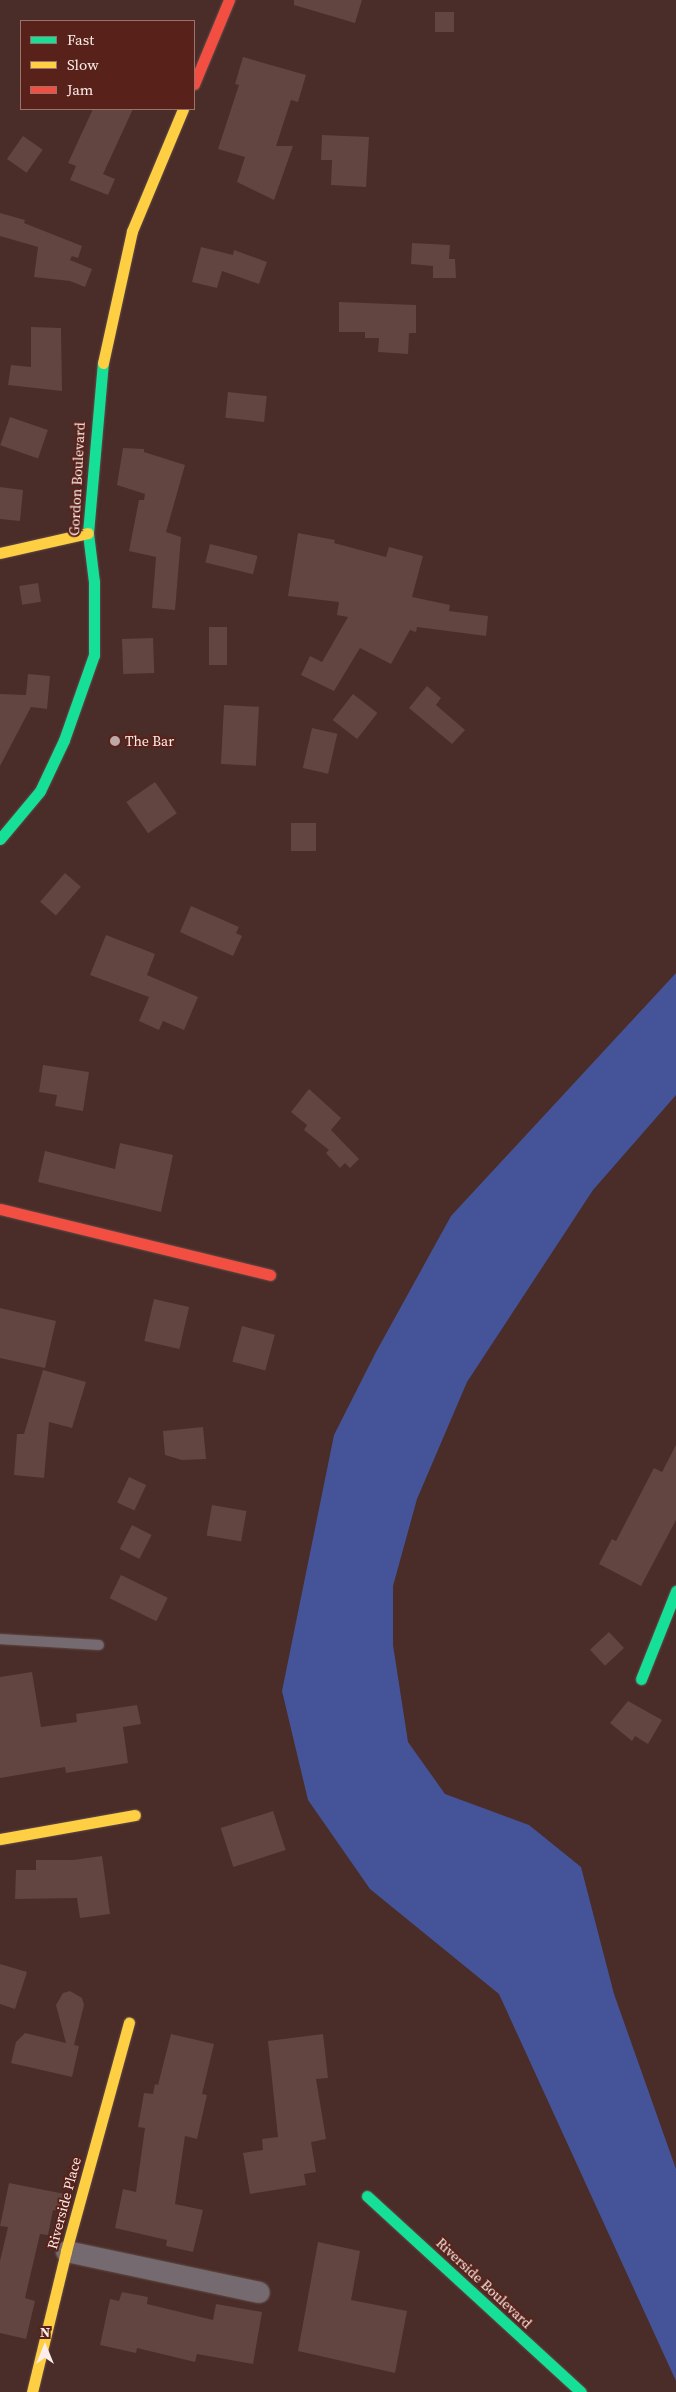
<!DOCTYPE html>
<style>
body{margin:0}
#map{position:relative;width:676px;height:2392px;overflow:hidden;background:#4a2c28;font-family:"Source Serif 4",serif}
div>[style]{position:absolute}
.water>*{inset:0;background:#455498}
.building>*{inset:0;background:#624440;transform-origin:0 0}
.roads{filter:drop-shadow(0 0 1px #604a46) drop-shadow(0 0 1px #604a46)}
.lane>*{height:10px;margin:-5px;padding:0 5px;transform-origin:5px;border-radius:5px;background:#746a6f}
.street>*{height:21px;margin:-10.5px;padding:0 10.5px;transform-origin:10.5px;border-radius:10.5px;background:#746a6f}
.fast>*{height:11px;margin:-5.5px;padding:0 5.5px;transform-origin:5.5px;border-radius:5.5px;background:#16e098}
.slow>*{height:11px;margin:-5.5px;padding:0 5.5px;transform-origin:5.5px;border-radius:5.5px;background:#ffcf43}
.jam>*{height:11px;margin:-5.5px;padding:0 5.5px;transform-origin:5.5px;border-radius:5.5px;background:#f24e42}
.dots>*{width:14px;height:14px;translate:-50% -50%;box-sizing:border-box;border:2px solid #58221a;border-radius:50%}
span{translate:-50% -50%;white-space:nowrap;text-align:center;line-height:1.15;-webkit-text-stroke:4px #58221a;paint-order:stroke}
.street-label{font-size:14px;color:#fcedea}
.poi-label{font-size:14px;color:#fcedea}
.left{translate:0 -50%;text-align:left}
.legend{position:absolute;left:20px;top:20px;width:175px;height:90px;box-sizing:border-box;background:#58221a;border:1px solid #9a736d;margin:0;padding:6px 9px;list-style:none;font-size:15px;color:#fcedea}
.legend li{display:flex;align-items:center;gap:10px;height:25px}
.legend b{width:25px;border:1px solid #9a736d}
.north{position:absolute;left:20px;top:2322px;width:50px;height:50px;-webkit-text-stroke:4px #58221a;paint-order:stroke;rotate:0deg;font-size:14px;font-weight:700;line-height:20px;text-align:center;color:#fcedea}
.north::after{content:'';display:block;margin:auto;width:18px;height:22px;background:#fcedea;clip-path:polygon(50% 0,100% 100%,50% 72%,0 100%)}
</style>
<div id="map">
<div class="water">
<i style="clip-path:polygon(676px 973px,676px 1095px,593px 1190px,467px 1382px,417px 1499px,393px 1586px,393px 1645px,408px 1742px,445px 1794px,529px 1825px,581px 1867px,614px 1994px,676px 2169px,676px 2381px,499px 1994px,370px 1889px,308px 1800px,282px 1691px,334px 1435px,376px 1352px,451px 1216px)"></i>
</div>
<div class="building">
<i style="clip-path:polygon(294px 0,362px 0,355px 23px,294px 5px)"></i>
<i style="left:435px;top:12px;width:19px;height:20px"></i>
<i style="clip-path:polygon(243px 57px,306px 75px,298px 102px,291px 100px,276px 146px,293px 146px,274px 200px,237px 182px,245px 157px,218px 149px,239px 85px,235px 84px)"></i>
<i style="clip-path:polygon(93px 109px,133px 109px,103px 174px,115px 179px,108px 195px,70px 180px,76px 166px,68px 163px)"></i>
<i style="clip-path:polygon(322px 135px,369px 137px,366px 187px,331px 185px,332px 160px,321px 160px)"></i>
<i style="left:23px;top:136px;width:24px;height:28px;rotate:35deg"></i>
<i style="clip-path:polygon(0 213px,25px 220px,24px 223px,82px 246px,78px 258px,72px 256px,70px 260px,92px 269px,85px 287px,70px 281px,34px 277px,38px 247px,0 236px)"></i>
<i style="clip-path:polygon(412px 243px,450px 245px,449px 259px,455px 259px,456px 278px,433px 278px,433px 266px,411px 264px)"></i>
<i style="clip-path:polygon(201px 247px,233px 255px,234px 250px,267px 262px,259px 284px,222px 271px,217px 288px,192px 282px)"></i>
<i style="clip-path:polygon(339px 302px,416px 305px,416px 333px,409px 333px,408px 354px,378px 352px,379px 338px,365px 338px,365px 332px,339px 332px)"></i>
<i style="clip-path:polygon(31px 327px,61px 328px,62px 391px,8px 385px,11px 365px,31px 367px)"></i>
<i style="left:228px;top:392px;width:39px;height:26px;rotate:6deg"></i>
<i style="left:10px;top:417px;width:40px;height:30px;rotate:19deg"></i>
<i style="clip-path:polygon(123px 448px,144px 449px,144px 452px,185px 465px,166px 532px,181px 537px,175px 610px,152px 608px,156px 557px,129px 551px,139px 500px,144px 500px,145px 494px,117px 485px)"></i>
<i style="clip-path:polygon(0 487px,23px 490px,20px 521px,0 519px)"></i>
<i style="clip-path:polygon(298px 533px,335px 540px,334px 543px,386px 557px,389px 547px,423px 556px,412px 597px,450px 605px,449px 611px,488px 616px,486px 636px,417px 627px,416px 632px,410px 630px,391px 664px,360px 648px,334px 691px,301px 675px,310px 656px,322px 662px,348px 617px,337px 615px,339px 602px,288px 596px)"></i>
<i style="left:210px;top:544px;width:49px;height:19px;rotate:14deg"></i>
<i style="left:38px;top:583px;width:19px;height:19px;rotate:81deg"></i>
<i style="left:209px;top:627px;width:18px;height:38px"></i>
<i style="left:153px;top:638px;width:35px;height:31px;rotate:88deg"></i>
<i style="clip-path:polygon(28px 674px,50px 676px,47px 709px,31px 707px,0 766px,0 694px,26px 695px)"></i>
<i style="clip-path:polygon(427px 686px,441px 698px,436px 705px,465px 730px,452px 744px,409px 708px)"></i>
<i style="left:353px;top:694px;width:31px;height:33px;rotate:38deg"></i>
<i style="left:224px;top:705px;width:35px;height:59px;rotate:3deg"></i>
<i style="left:312px;top:728px;width:26px;height:41px;rotate:13deg"></i>
<i style="left:155px;top:782px;width:38px;height:35px;rotate:55deg"></i>
<i style="left:291px;top:823px;width:25px;height:28px"></i>
<i style="left:65px;top:873px;width:21px;height:38px;rotate:41deg"></i>
<i style="clip-path:polygon(191px 906px,239px 927px,236px 933px,242px 936px,233px 956px,180px 932px)"></i>
<i style="clip-path:polygon(106px 935px,155px 954px,147px 975px,198px 997px,184px 1030px,163px 1021px,159px 1030px,139px 1021px,149px 997px,90px 975px)"></i>
<i style="clip-path:polygon(43px 1065px,89px 1072px,83px 1111px,55px 1106px,57px 1095px,39px 1092px)"></i>
<i style="clip-path:polygon(309px 1089px,341px 1118px,331px 1130px,359px 1159px,350px 1168px,345px 1163px,340px 1168px,326px 1153px,329px 1150px,304px 1130px,307px 1125px,291px 1112px)"></i>
<i style="clip-path:polygon(120px 1143px,173px 1155px,161px 1212px,38px 1182px,45px 1151px,115px 1169px)"></i>
<i style="left:154px;top:1299px;width:36px;height:43px;rotate:13deg"></i>
<i style="clip-path:polygon(0 1308px,56px 1321px,45px 1368px,0 1358px)"></i>
<i style="left:242px;top:1326px;width:34px;height:37px;rotate:15deg"></i>
<i style="clip-path:polygon(43px 1370px,86px 1382px,72px 1428px,49px 1422px,44px 1478px,14px 1475px,17px 1434px,24px 1434px)"></i>
<i style="clip-path:polygon(203px 1427px,206px 1459px,182px 1460px,165px 1455px,163px 1431px)"></i>
<i style="clip-path:polygon(676px 1445px,676px 1520px,641px 1586px,599px 1564px,612px 1539px,616px 1541px,654px 1468px,662px 1472px)"></i>
<i style="left:129px;top:1477px;width:19px;height:28px;rotate:25deg"></i>
<i style="left:212px;top:1505px;width:35px;height:31px;rotate:10deg"></i>
<i style="left:132px;top:1525px;width:22px;height:27px;rotate:27deg"></i>
<i style="left:121px;top:1575px;width:52px;height:26px;rotate:26deg"></i>
<i style="left:609px;top:1632px;width:22px;height:26px;rotate:47deg"></i>
<i style="clip-path:polygon(32px 1672px,41px 1727px,77px 1722px,76px 1714px,137px 1705px,141px 1724px,123px 1727px,128px 1763px,66px 1773px,65px 1767px,0 1778px,0 1677px)"></i>
<i style="clip-path:polygon(628px 1701px,662px 1720px,648px 1744px,635px 1736px,632px 1741px,610px 1723px)"></i>
<i style="left:273px;top:1811px;width:41px;height:55px;rotate:72deg"></i>
<i style="clip-path:polygon(102px 1856px,110px 1914px,80px 1918px,77px 1898px,15px 1899px,16px 1870px,36px 1870px,36px 1860px,73px 1860px)"></i>
<i style="clip-path:polygon(0 1964px,27px 1972px,15px 2009px,0 2004px)"></i>
<i style="clip-path:polygon(70px 1991px,82px 1998px,84px 2005px,74px 2045px,79px 2046px,72px 2077px,11px 2063px,16px 2042px,25px 2033px,66px 2043px,56px 2005px,63px 1993px)"></i>
<i style="clip-path:polygon(171px 2034px,214px 2044px,202px 2094px,207px 2095px,197px 2139px,185px 2136px,175px 2204px,203px 2210px,193px 2252px,166px 2246px,167px 2240px,115px 2228px,123px 2189px,136px 2192px,145px 2128px,138px 2127px,144px 2093px,153px 2094px,155px 2084px,158px 2085px)"></i>
<i style="clip-path:polygon(323px 2034px,328px 2078px,316px 2079px,326px 2139px,311px 2142px,316px 2172px,304px 2174px,306px 2185px,250px 2194px,243px 2153px,263px 2150px,262px 2139px,278px 2137px,268px 2041px)"></i>
<i style="clip-path:polygon(9px 2183px,65px 2194px,61px 2211px,53px 2210px,48px 2235px,40px 2234px,25px 2298px,35px 2301px,26px 2339px,0 2333px,0 2261px,8px 2227px,0 2226px)"></i>
<i style="clip-path:polygon(318px 2242px,360px 2251px,351px 2300px,407px 2311px,395px 2373px,298px 2351px)"></i>
<i style="clip-path:polygon(122px 2292px,148px 2297px,147px 2304px,213px 2320px,216px 2304px,262px 2312px,253px 2364px,197px 2354px,195px 2362px,137px 2348px,136px 2353px,100px 2345px,110px 2299px,119px 2301px)"></i>
</div>
<div class="roads">
<div class="lane">
<i style="left:0;top:1639px;width:99px;rotate:3.5deg"></i>
</div>
<div class="street">
<i style="left:66px;top:2251px;width:197px;rotate:12deg"></i>
</div>
<div class="fast">
<i style="left:0;top:839px;width:62px;rotate:-50.2deg"></i>
<i style="left:40px;top:791px;width:56px;rotate:-64.8deg"></i>
<i style="left:64px;top:740px;width:90px;rotate:-70.6deg"></i>
<i style="left:94px;top:655px;width:73px;rotate:-90deg"></i>
<i style="left:94px;top:582px;width:49px;rotate:-97deg"></i>
<i style="left:88px;top:533px;width:171px;rotate:-85deg"></i>
<i style="left:641px;top:1679px;width:95px;rotate:-68.3deg"></i>
<i style="left:367px;top:2196px;width:290px;rotate:42.5deg"></i>
</div>
<div class="slow">
<i style="left:103px;top:363px;width:135px;rotate:-77.6deg"></i>
<i style="left:132px;top:231px;width:132px;rotate:-67.3deg"></i>
<i style="left:0;top:553px;width:90px;rotate:-12.8deg"></i>
<i style="left:0;top:1839px;width:137px;rotate:-10.1deg"></i>
<i style="left:32px;top:2392px;width:145px;rotate:-76.4deg"></i>
<i style="left:66px;top:2251px;width:237px;rotate:-74.6deg"></i>
</div>
<div class="jam">
<i style="left:194px;top:84px;width:91px;rotate:-67.4deg"></i>
<i style="left:0;top:1209px;width:278px;rotate:13.7deg"></i>
</div>
</div>
<div class="dots">
<i style="left:115px;top:741px;background:#bea9a6"></i>
</div>
<div class="street-label">
<span style="left:77px;top:479px;rotate:-87deg">Gordon Boulevard</span>
<span style="left:64px;top:2203px;rotate:-75deg">Riverside Place</span>
<span style="left:484px;top:2283px;rotate:43deg">Riverside Boulevard</span>
</div>
<div class="poi-label">
<span class="left" style="left:125px;top:741px">The Bar</span>
</div>
<ul class="legend">
<li><b style="height:6px;background:#16e098"></b>Fast</li>
<li><b style="height:6px;background:#ffcf43"></b>Slow</li>
<li><b style="height:6px;background:#f24e42"></b>Jam</li>
</ul>
<div class="north">N</div>
</div>
